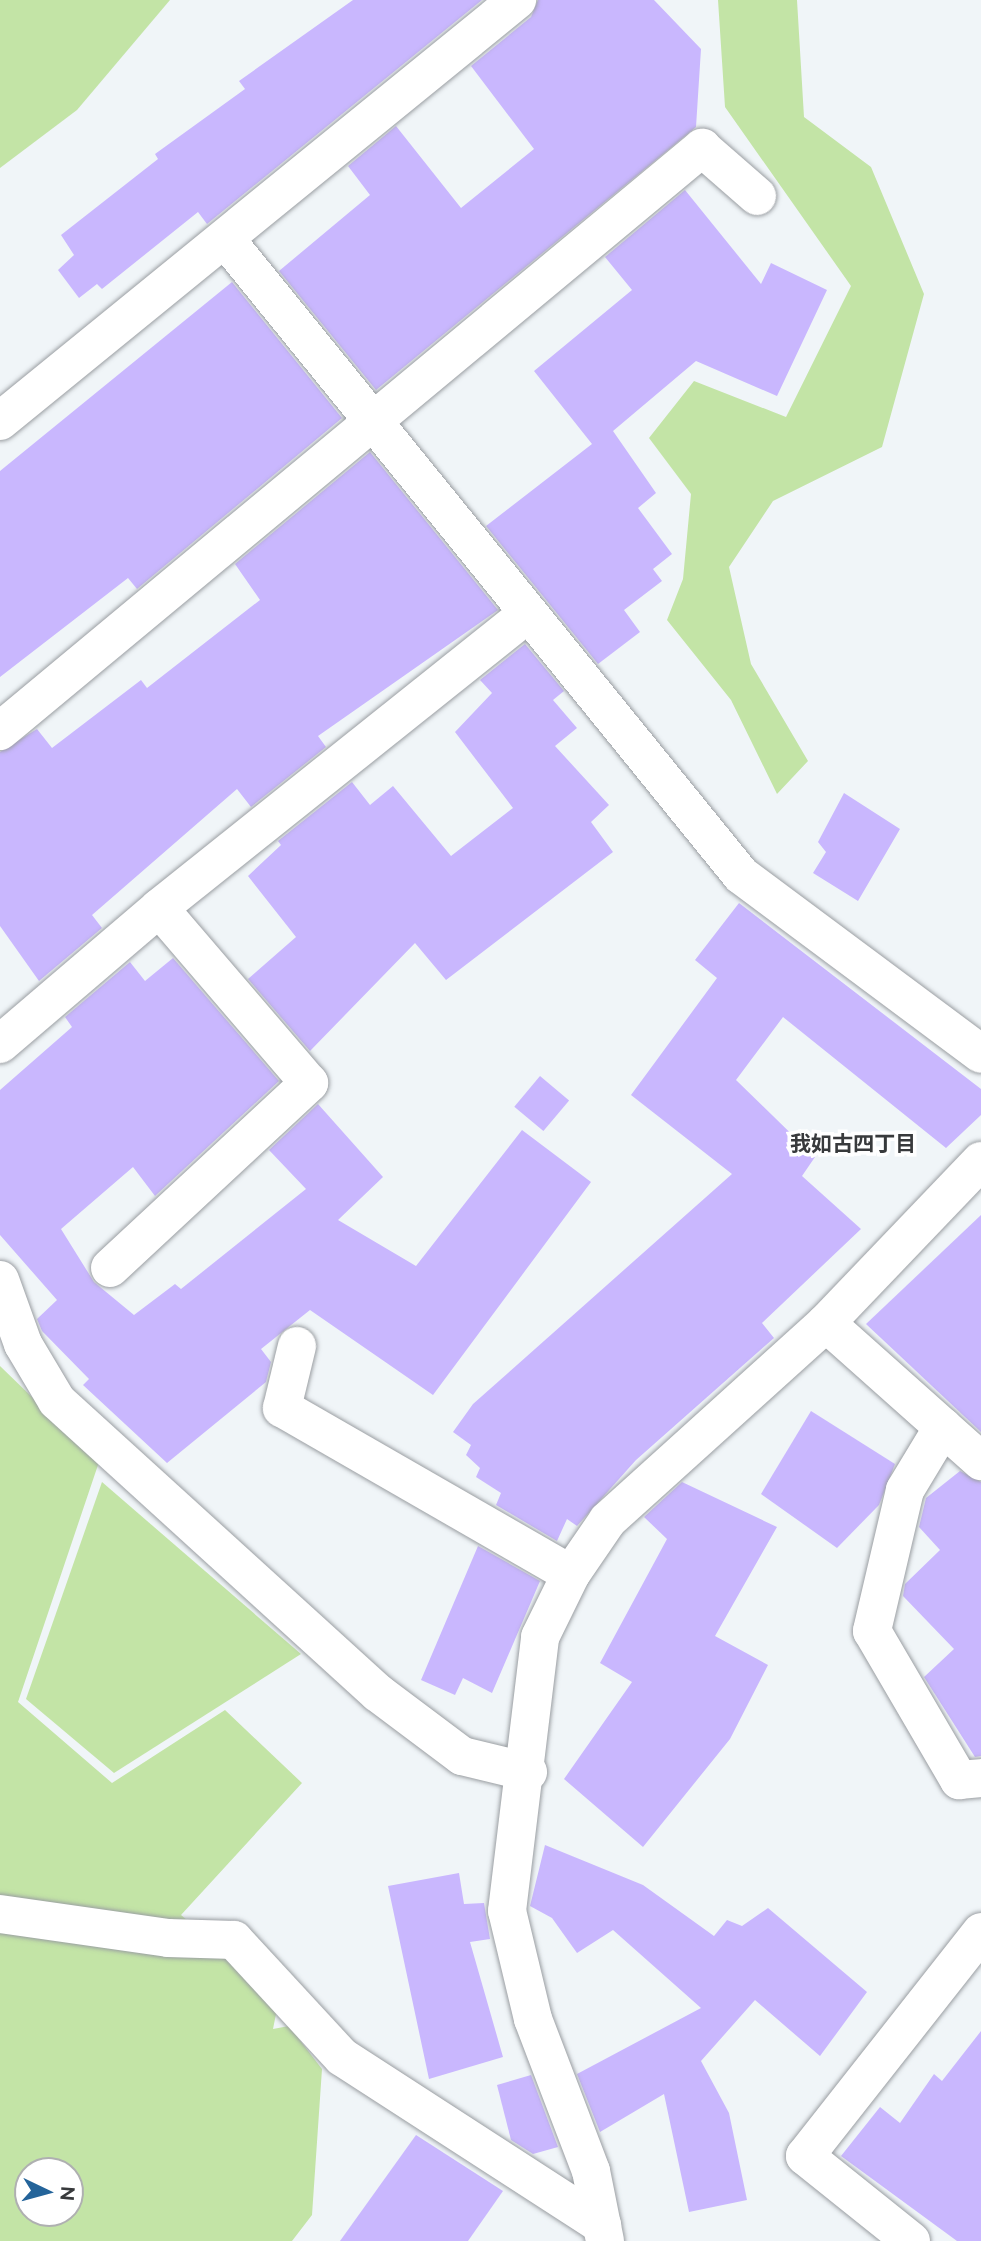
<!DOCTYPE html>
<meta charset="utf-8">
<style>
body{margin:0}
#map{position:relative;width:981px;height:2241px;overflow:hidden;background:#f0f5f8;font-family:Raleway,"Noto Sans JP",sans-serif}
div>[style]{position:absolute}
.green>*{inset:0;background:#c3e4a6}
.building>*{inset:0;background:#c9b7fe;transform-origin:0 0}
.roads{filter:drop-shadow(0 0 2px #9a9ea2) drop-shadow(0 0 2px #9a9ea2)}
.minor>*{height:38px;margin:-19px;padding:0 19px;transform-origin:19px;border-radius:19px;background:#fff}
span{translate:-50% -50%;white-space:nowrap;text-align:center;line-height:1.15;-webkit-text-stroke:7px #fff;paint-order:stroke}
.neighbourhood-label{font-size:21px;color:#383a3c;font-weight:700}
.north{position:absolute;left:14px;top:2157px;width:70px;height:70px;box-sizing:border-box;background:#fff;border:2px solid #afb0b1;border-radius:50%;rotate:95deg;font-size:19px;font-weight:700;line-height:28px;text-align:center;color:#383a3c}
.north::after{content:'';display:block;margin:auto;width:24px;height:32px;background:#24649a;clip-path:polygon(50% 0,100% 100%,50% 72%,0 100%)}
</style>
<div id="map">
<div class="green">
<i style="clip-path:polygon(0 0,170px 0,77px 110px,0 168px)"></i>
<i style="clip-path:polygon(718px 0,797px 0,804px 117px,871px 167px,924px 294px,882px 447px,773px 501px,729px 567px,751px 664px,808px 761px,777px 794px,731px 700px,667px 620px,683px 579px,691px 494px,649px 438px,694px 381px,786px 417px,851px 286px,725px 107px)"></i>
<i style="clip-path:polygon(evenodd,0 1366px,99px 1462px,18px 1702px,112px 1783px,225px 1710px,302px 1783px,181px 1915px,279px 1999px,273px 2029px,289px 2026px,322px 2069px,312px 2215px,292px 2241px,0 2241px,0 1366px,28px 2171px,70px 2171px,70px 2213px,28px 2213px,28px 2171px)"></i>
<i style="clip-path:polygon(102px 1482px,301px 1654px,114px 1773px,26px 1699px)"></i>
</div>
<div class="building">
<i style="clip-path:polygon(353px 0,482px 0,207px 224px,198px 212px,102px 289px,97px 284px,79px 298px,58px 270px,74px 255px,61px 235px,158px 159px,155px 154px,245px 89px,239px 81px)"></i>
<i style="clip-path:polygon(538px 0,654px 0,701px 49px,696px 127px,376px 390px,279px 271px,370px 195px,348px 166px,396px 126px,461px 208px,534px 149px,471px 66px,531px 17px)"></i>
<i style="clip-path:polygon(685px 190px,761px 284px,771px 263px,827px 290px,777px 396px,696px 361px,613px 431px,656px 493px,638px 508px,672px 554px,653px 569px,662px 581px,624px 610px,640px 632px,598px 664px,486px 526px,592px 444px,534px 371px,632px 290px,605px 257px)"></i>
<i style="clip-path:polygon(232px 282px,342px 418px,137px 589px,128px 578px,0 677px,0 471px)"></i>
<i style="clip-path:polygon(370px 452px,498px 610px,318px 736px,326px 747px,251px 807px,237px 789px,92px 915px,102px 928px,39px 981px,0 926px,0 752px,37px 729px,52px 748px,141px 680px,147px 688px,260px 600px,235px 564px)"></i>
<i style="clip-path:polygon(525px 644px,564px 691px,553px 700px,577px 728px,555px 746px,609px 805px,591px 822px,613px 852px,446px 980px,415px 943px,310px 1051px,248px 979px,296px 937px,248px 876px,281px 845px,278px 841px,352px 782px,370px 805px,393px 786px,451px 856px,513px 808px,455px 732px,492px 693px,480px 680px)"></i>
<i style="clip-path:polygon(844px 793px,900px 829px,858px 901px,813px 873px,826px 852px,818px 842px)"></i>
<i style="clip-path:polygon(739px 903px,981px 1089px,981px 1115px,946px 1148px,783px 1017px,736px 1080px,815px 1157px,802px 1176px,861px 1229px,762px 1323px,774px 1338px,636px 1460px,577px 1526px,567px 1519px,557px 1541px,496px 1505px,501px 1493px,476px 1477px,480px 1468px,466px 1455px,471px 1445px,453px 1432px,473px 1404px,732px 1174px,631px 1095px,717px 978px,695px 960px)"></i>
<i style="clip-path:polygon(173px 958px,279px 1081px,155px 1196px,133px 1167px,61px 1229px,94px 1282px,134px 1315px,175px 1284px,181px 1289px,306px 1189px,269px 1150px,318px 1104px,383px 1177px,338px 1220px,416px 1266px,522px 1130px,591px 1182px,433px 1395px,310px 1310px,261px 1349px,271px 1362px,266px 1382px,167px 1463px,83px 1385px,89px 1379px,42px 1331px,37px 1319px,57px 1300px,0 1235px,0 1090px,72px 1027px,65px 1017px,130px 962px,145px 981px)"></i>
<i style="left:540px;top:1076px;width:38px;height:40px;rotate:40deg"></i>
<i style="clip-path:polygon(981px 1215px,981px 1432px,866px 1324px)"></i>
<i style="clip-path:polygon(811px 1411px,895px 1464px,879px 1505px,837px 1548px,761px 1494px)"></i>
<i style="clip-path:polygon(960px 1471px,981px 1482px,981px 1756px,975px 1757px,924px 1677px,954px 1649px,903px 1596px,905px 1584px,940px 1550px,919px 1527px,926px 1498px)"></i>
<i style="clip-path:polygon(682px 1482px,777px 1527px,715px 1636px,768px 1665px,730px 1739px,643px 1847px,564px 1779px,632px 1682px,600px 1663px,667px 1539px,644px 1517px)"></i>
<i style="clip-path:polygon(478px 1546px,540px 1581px,492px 1693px,463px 1678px,455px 1695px,421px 1680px)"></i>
<i style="clip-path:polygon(545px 1845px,643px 1885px,714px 1936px,727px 1920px,742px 1926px,768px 1908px,867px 1992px,820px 2056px,755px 2000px,701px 2061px,729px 2113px,747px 2200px,689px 2212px,664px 2094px,600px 2132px,577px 2074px,701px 2008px,613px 1930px,577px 1953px,552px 1918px,530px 1906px)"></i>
<i style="clip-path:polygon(459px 1873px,464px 1904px,484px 1903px,490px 1939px,470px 1942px,503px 2057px,429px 2079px,388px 1886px)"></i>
<i style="clip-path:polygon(981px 2031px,981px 2241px,957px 2241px,841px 2156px,880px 2107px,900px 2123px,934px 2074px,942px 2081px)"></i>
<i style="clip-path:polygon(531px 2075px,558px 2147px,533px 2154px,511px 2140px,497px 2085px)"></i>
<i style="clip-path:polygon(416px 2135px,503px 2191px,468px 2241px,340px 2241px)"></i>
</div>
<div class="roads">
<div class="minor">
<i style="left:227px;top:241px;width:816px;rotate:50.97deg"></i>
<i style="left:741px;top:875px;width:299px;rotate:36.7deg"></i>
<i style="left:0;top:421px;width:667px;rotate:-39.16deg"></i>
<i style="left:0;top:731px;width:913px;rotate:-39.71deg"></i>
<i style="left:702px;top:148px;width:73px;rotate:41.1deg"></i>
<i style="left:0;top:1044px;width:209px;rotate:-40.5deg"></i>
<i style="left:159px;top:908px;width:468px;rotate:-38.6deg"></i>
<i style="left:110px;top:1268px;width:272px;rotate:-42.9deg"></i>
<i style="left:309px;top:1083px;width:230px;rotate:-130.6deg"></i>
<i style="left:0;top:1280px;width:68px;rotate:70.2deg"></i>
<i style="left:23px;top:1344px;width:66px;rotate:59.2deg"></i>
<i style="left:57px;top:1401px;width:434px;rotate:42.3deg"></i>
<i style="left:378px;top:1693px;width:105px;rotate:36.9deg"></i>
<i style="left:462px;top:1756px;width:68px;rotate:13.6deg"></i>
<i style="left:826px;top:1323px;width:208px;rotate:41.7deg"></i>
<i style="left:297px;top:1346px;width:64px;rotate:103.6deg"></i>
<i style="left:282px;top:1408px;width:333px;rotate:29.9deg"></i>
<i style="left:943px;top:1427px;width:74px;rotate:121.1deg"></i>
<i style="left:905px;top:1490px;width:145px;rotate:103.2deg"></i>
<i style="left:872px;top:1631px;width:173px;rotate:59.7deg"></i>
<i style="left:959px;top:1780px;width:22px;rotate:-5deg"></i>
<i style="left:0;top:1914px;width:170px;rotate:8.1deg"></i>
<i style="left:168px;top:1938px;width:66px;rotate:1.7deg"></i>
<i style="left:234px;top:1940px;width:159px;rotate:47.3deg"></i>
<i style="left:342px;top:2057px;width:310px;rotate:32.9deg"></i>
<i style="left:605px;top:2241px;width:71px;rotate:-101.3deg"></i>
<i style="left:591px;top:2171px;width:163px;rotate:-110.9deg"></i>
<i style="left:533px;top:2019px;width:111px;rotate:-103.5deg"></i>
<i style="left:507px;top:1911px;width:276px;rotate:-83.1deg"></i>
<i style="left:540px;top:1637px;width:70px;rotate:-63.8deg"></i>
<i style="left:571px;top:1574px;width:65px;rotate:-55.6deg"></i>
<i style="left:608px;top:1520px;width:294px;rotate:-42.1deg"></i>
<i style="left:826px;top:1323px;width:224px;rotate:-46.3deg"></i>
<i style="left:911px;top:2241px;width:136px;rotate:-141.3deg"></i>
<i style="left:805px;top:2156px;width:285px;rotate:-51.8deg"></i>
</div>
</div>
<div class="neighbourhood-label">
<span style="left:853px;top:1144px">我如古四丁目</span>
</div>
<div class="north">N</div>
</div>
